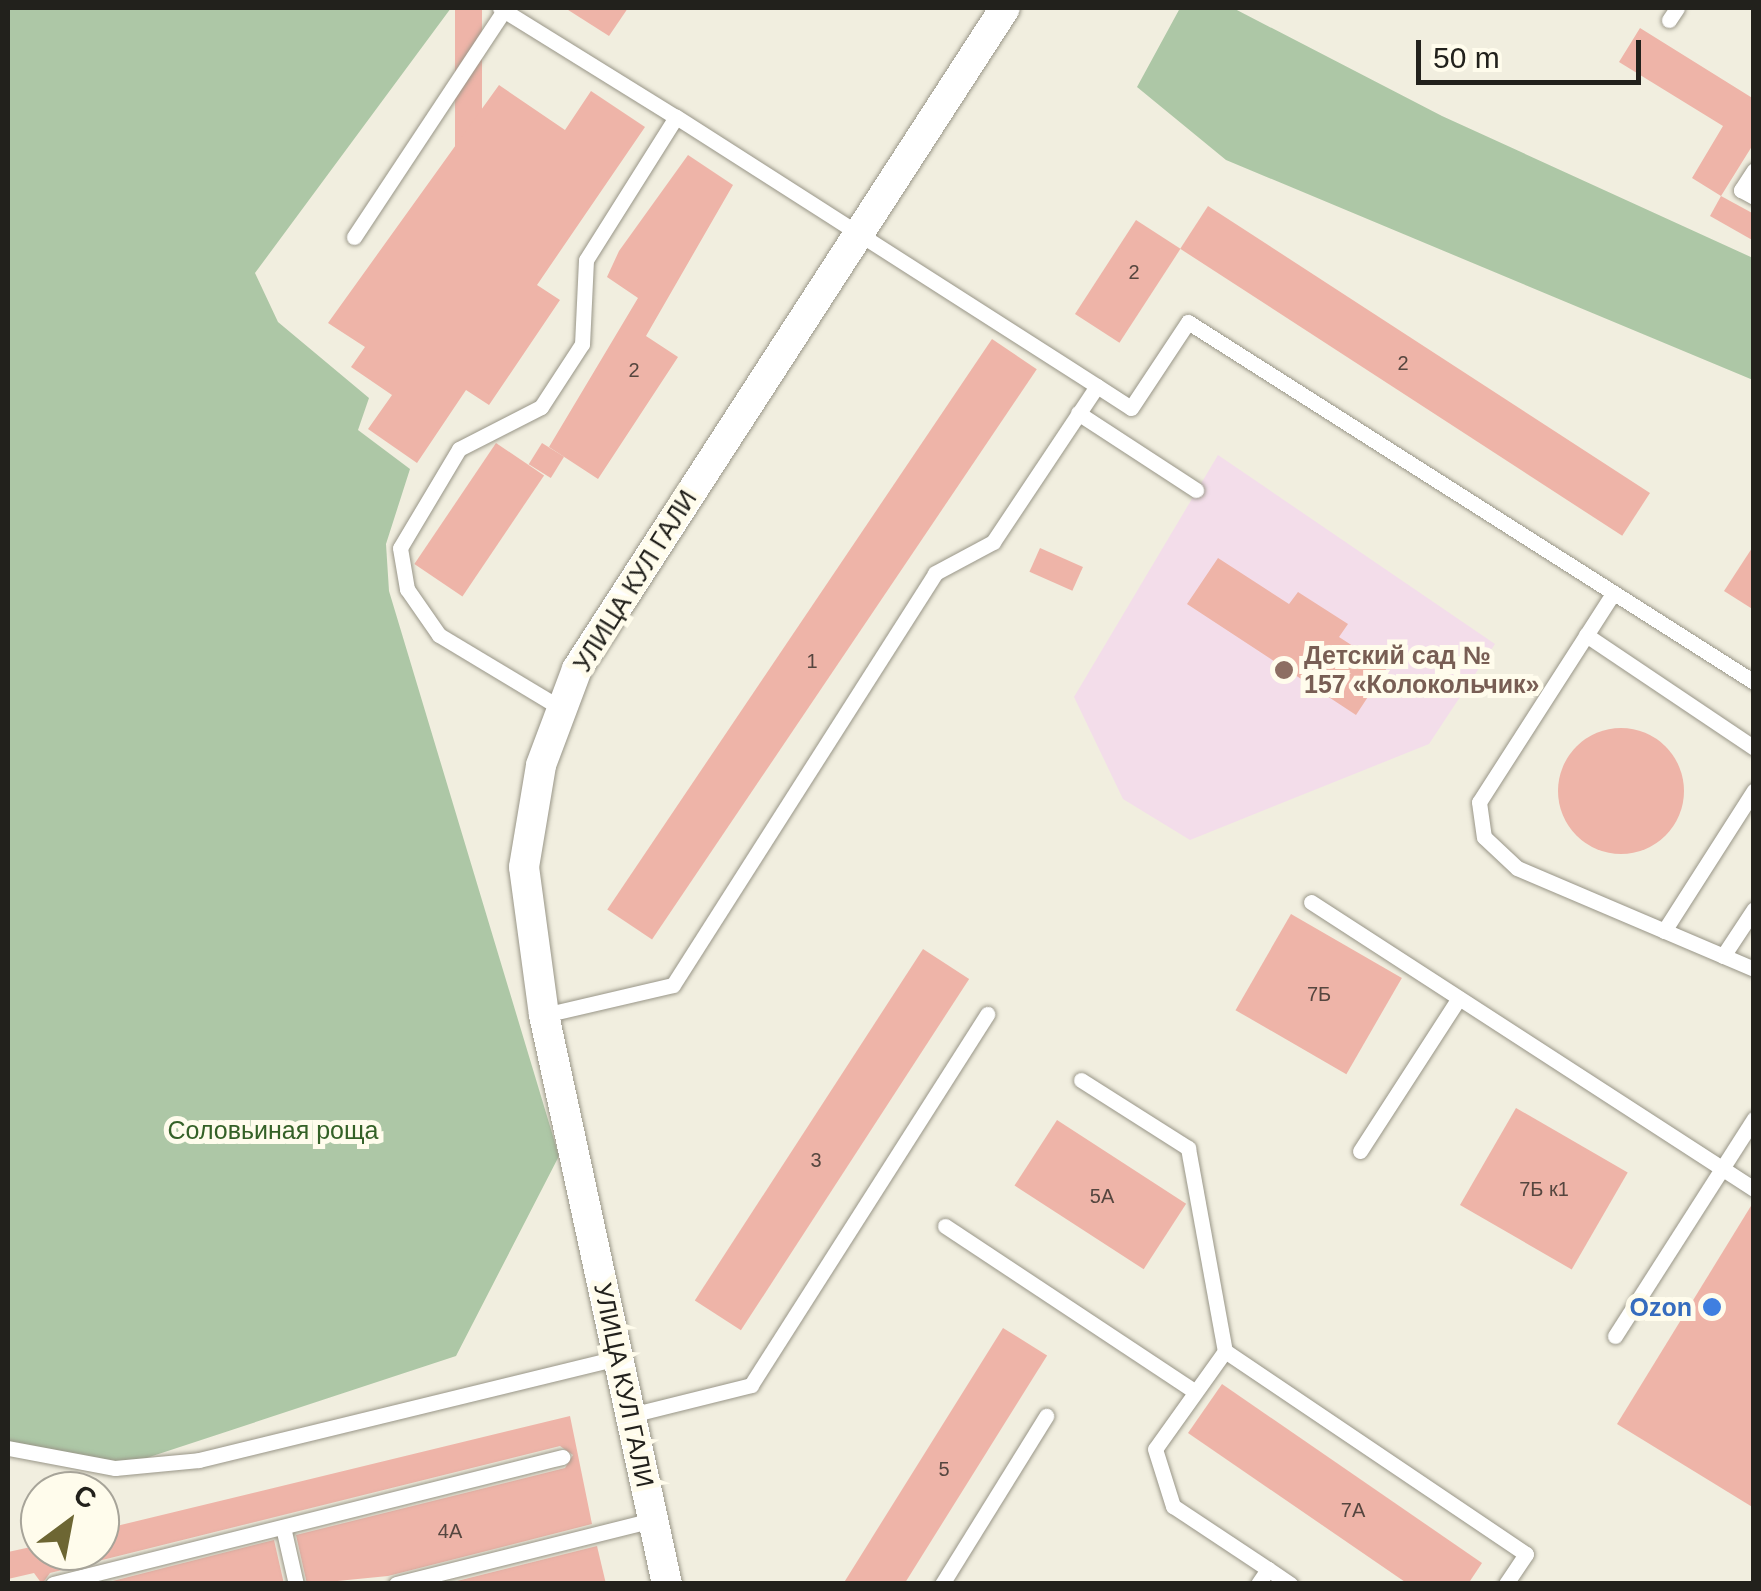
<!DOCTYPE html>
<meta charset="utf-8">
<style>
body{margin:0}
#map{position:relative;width:1761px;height:1591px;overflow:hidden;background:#f1eedf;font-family:Arial,sans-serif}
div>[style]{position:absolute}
.education>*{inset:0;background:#f3ddea}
.green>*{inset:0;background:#adc7a6}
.building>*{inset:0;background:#eeb4a8;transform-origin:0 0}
.round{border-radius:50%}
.roads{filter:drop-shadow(0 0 2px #999688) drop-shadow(0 0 2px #999688)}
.service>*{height:15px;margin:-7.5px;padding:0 7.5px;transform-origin:7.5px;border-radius:7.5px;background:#fff}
.minor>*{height:30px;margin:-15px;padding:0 15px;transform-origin:15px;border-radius:15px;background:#fff}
.dots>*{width:28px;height:28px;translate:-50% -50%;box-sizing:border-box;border:5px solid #fffcec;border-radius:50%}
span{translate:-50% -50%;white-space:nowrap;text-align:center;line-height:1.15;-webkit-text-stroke:10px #fffcec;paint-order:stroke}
.number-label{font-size:20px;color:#55463f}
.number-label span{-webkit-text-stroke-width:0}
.street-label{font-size:25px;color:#22211c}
.education-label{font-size:25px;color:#785e54;font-weight:700}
.left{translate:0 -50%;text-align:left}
.park-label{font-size:25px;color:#346127}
.shop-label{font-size:25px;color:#366cbe;font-weight:700}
.right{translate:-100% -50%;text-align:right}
.frame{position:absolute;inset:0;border:10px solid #22211c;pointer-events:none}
.north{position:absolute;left:20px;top:1471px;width:100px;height:100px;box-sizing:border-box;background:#fffcec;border:2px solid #a7a499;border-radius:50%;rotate:32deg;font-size:28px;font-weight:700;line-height:40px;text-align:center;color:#22211c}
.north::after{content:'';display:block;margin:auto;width:35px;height:45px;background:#6d6633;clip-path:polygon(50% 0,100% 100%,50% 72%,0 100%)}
.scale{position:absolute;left:1416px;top:40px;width:225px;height:45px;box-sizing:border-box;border:5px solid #22211c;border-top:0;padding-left:12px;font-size:30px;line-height:35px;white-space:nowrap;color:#22211c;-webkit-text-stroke:8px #fffcec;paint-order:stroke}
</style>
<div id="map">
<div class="education">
<i style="clip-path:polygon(1218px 455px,1495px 644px,1429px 744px,1190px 840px,1123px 799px,1074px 697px)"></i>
</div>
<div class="green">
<i style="clip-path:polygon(8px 8px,451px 8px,255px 273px,278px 322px,369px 398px,358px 430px,410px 469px,386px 544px,389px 591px,559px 1156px,456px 1356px,116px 1468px,8px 1446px)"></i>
<i style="clip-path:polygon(1180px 8px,1233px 8px,1442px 116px,1753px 258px,1753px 380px,1226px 160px,1137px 87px)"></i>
</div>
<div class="building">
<i style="left:455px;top:8px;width:27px;height:252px"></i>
<i style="clip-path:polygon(565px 8px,628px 8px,609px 36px)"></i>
<i style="clip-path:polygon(1640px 28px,1754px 99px,1754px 143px,1721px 196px,1692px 178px,1723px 126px,1619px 62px)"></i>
<i style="clip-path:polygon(499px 85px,565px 130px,591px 91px,645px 127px,537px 285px,560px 300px,489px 405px,466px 390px,417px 463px,368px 429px,392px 395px,351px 367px,365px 347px,328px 323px)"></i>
<i style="clip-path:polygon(688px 155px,733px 185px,646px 336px,678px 357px,598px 479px,549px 447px,638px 298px,607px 277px,619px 251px)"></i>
<i style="clip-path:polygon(1721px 196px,1754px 214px,1754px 241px,1710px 216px)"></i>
<i style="left:1208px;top:206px;width:527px;height:51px;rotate:33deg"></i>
<i style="left:1136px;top:220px;width:53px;height:112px;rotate:33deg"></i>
<i style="left:992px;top:339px;width:54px;height:688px;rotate:34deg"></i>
<i style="left:496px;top:443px;width:58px;height:146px;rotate:34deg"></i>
<i style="left:542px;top:443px;width:26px;height:25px;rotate:32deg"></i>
<i style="clip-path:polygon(1754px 545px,1754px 610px,1724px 591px)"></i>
<i style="left:1040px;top:548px;width:47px;height:26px;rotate:24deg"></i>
<i style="clip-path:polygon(1218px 558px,1289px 604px,1298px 592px,1348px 624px,1339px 637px,1387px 668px,1356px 715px,1187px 604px)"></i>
<i class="round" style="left:1558px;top:728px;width:126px;height:126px"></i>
<i style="left:1291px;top:914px;width:128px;height:111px;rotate:30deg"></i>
<i style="left:923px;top:949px;width:55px;height:419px;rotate:33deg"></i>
<i style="left:1516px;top:1108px;width:129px;height:112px;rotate:30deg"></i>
<i style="left:1057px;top:1120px;width:154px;height:78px;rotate:33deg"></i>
<i style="clip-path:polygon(1754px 1201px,1754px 1508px,1617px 1424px)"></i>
<i style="left:1003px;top:1328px;width:52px;height:303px;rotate:32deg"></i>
<i style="clip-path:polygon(1222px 1384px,1482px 1563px,1468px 1584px,1408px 1584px,1188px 1433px)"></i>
<i style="clip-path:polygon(570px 1416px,592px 1524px,388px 1576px,307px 1584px,296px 1535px,565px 1468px,573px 1455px,560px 1446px,50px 1573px,42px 1584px,34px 1573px,8px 1579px,8px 1552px,40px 1545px,100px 1551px,100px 1530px)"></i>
<i style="clip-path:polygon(274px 1540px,284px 1584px,101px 1584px)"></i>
<i style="clip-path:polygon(597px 1546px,606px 1584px,445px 1584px)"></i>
</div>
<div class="roads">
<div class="service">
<i style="left:500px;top:8px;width:207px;rotate:31.8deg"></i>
<i style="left:1669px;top:20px;width:14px;rotate:-56deg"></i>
<i style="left:1754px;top:170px;width:24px;rotate:123deg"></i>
<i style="left:1741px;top:190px;width:15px;rotate:28deg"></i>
<i style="left:354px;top:237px;width:272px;rotate:-56.5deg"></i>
<i style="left:1097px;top:386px;width:40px;rotate:32.9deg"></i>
<i style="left:1131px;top:408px;width:103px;rotate:-56.5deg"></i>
<i style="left:1188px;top:322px;width:671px;rotate:32.46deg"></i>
<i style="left:1078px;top:413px;width:141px;rotate:33.1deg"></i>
<i style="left:1612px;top:595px;width:246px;rotate:122.7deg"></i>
<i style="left:1479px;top:802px;width:35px;rotate:82deg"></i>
<i style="left:1484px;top:837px;width:45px;rotate:43.2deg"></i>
<i style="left:1517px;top:868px;width:258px;rotate:23.1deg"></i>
<i style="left:1586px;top:635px;width:202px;rotate:33.9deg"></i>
<i style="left:1311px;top:902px;width:528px;rotate:32.94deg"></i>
<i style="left:1664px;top:931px;width:167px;rotate:-57.4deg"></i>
<i style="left:1723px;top:956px;width:56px;rotate:-56.6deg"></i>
<i style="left:544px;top:1015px;width:132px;rotate:-13.1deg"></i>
<i style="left:673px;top:985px;width:488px;rotate:-57.5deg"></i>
<i style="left:935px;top:573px;width:66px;rotate:-28.1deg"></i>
<i style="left:993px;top:542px;width:187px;rotate:-56.3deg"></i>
<i style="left:1097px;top:386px;width:500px;rotate:-147.4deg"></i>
<i style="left:676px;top:117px;width:169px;rotate:122.2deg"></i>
<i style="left:586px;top:260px;width:84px;rotate:92.7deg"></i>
<i style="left:582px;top:344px;width:75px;rotate:123.1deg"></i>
<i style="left:541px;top:407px;width:92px;rotate:152.9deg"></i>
<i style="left:459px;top:449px;width:115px;rotate:120.8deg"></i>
<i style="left:400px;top:548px;width:42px;rotate:80.3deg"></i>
<i style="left:407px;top:589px;width:56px;rotate:55.2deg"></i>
<i style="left:439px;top:635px;width:144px;rotate:31deg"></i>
<i style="left:1081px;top:1080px;width:127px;rotate:32.4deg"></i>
<i style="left:1188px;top:1148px;width:206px;rotate:79.7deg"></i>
<i style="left:1225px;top:1351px;width:363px;rotate:34deg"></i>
<i style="left:1526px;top:1554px;width:36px;rotate:124deg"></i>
<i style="left:1360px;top:1151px;width:182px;rotate:-57.1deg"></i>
<i style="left:945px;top:1226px;width:294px;rotate:33.5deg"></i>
<i style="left:1615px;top:1336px;width:258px;rotate:-57.4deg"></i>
<i style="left:1225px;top:1351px;width:120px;rotate:125.5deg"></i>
<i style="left:1155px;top:1449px;width:60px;rotate:72.5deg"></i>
<i style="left:1173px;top:1506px;width:114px;rotate:33.6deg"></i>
<i style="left:631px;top:1415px;width:124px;rotate:-14deg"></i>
<i style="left:751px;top:1385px;width:440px;rotate:-57.5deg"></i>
<i style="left:8px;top:1448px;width:109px;rotate:10.6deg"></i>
<i style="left:115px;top:1468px;width:84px;rotate:-5.4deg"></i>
<i style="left:199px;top:1460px;width:432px;rotate:-13.7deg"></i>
<i style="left:283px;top:1527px;width:58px;rotate:77.2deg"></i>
<i style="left:53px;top:1584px;width:525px;rotate:-14.01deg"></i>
<i style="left:396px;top:1584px;width:265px;rotate:-14deg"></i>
<i style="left:942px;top:1584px;width:198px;rotate:-58.2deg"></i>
<i style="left:1258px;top:1584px;width:18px;rotate:-56deg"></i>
<i style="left:1268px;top:1569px;width:27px;rotate:34deg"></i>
</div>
<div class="minor">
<i style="left:667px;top:1584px;width:582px;rotate:-102.2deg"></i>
<i style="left:544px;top:1015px;width:149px;rotate:-97.7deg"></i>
<i style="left:524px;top:867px;width:103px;rotate:-80.5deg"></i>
<i style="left:541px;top:765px;width:103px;rotate:-69.4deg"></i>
<i style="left:577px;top:669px;width:787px;rotate:-57.08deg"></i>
</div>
</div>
<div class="dots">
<i style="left:1284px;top:670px;background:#8d6e63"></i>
<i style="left:1712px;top:1307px;background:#3f7fe0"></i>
</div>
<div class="number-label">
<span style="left:1134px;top:272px">2</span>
<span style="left:1403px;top:363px">2</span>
<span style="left:634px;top:370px">2</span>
<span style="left:812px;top:661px">1</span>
<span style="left:1319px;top:994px">7Б</span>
<span style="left:816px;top:1160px">3</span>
<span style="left:1544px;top:1189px">7Б к1</span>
<span style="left:1102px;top:1196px">5А</span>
<span style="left:944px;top:1469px">5</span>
<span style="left:1353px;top:1510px">7А</span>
<span style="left:450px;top:1531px">4А</span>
</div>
<div class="street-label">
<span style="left:635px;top:581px;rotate:-58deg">УЛИЦА КУЛ ГАЛИ</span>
<span style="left:624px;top:1385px;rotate:78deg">УЛИЦА КУЛ ГАЛИ</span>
</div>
<div class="education-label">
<span class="left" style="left:1304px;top:670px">Детский сад №<br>157 «Колокольчик»</span>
</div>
<div class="park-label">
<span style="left:273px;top:1130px">Соловьиная роща</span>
</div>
<div class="shop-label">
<span class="right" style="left:1692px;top:1307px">Ozon</span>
</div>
<div class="frame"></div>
<div class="north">С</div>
<div class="scale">50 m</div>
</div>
